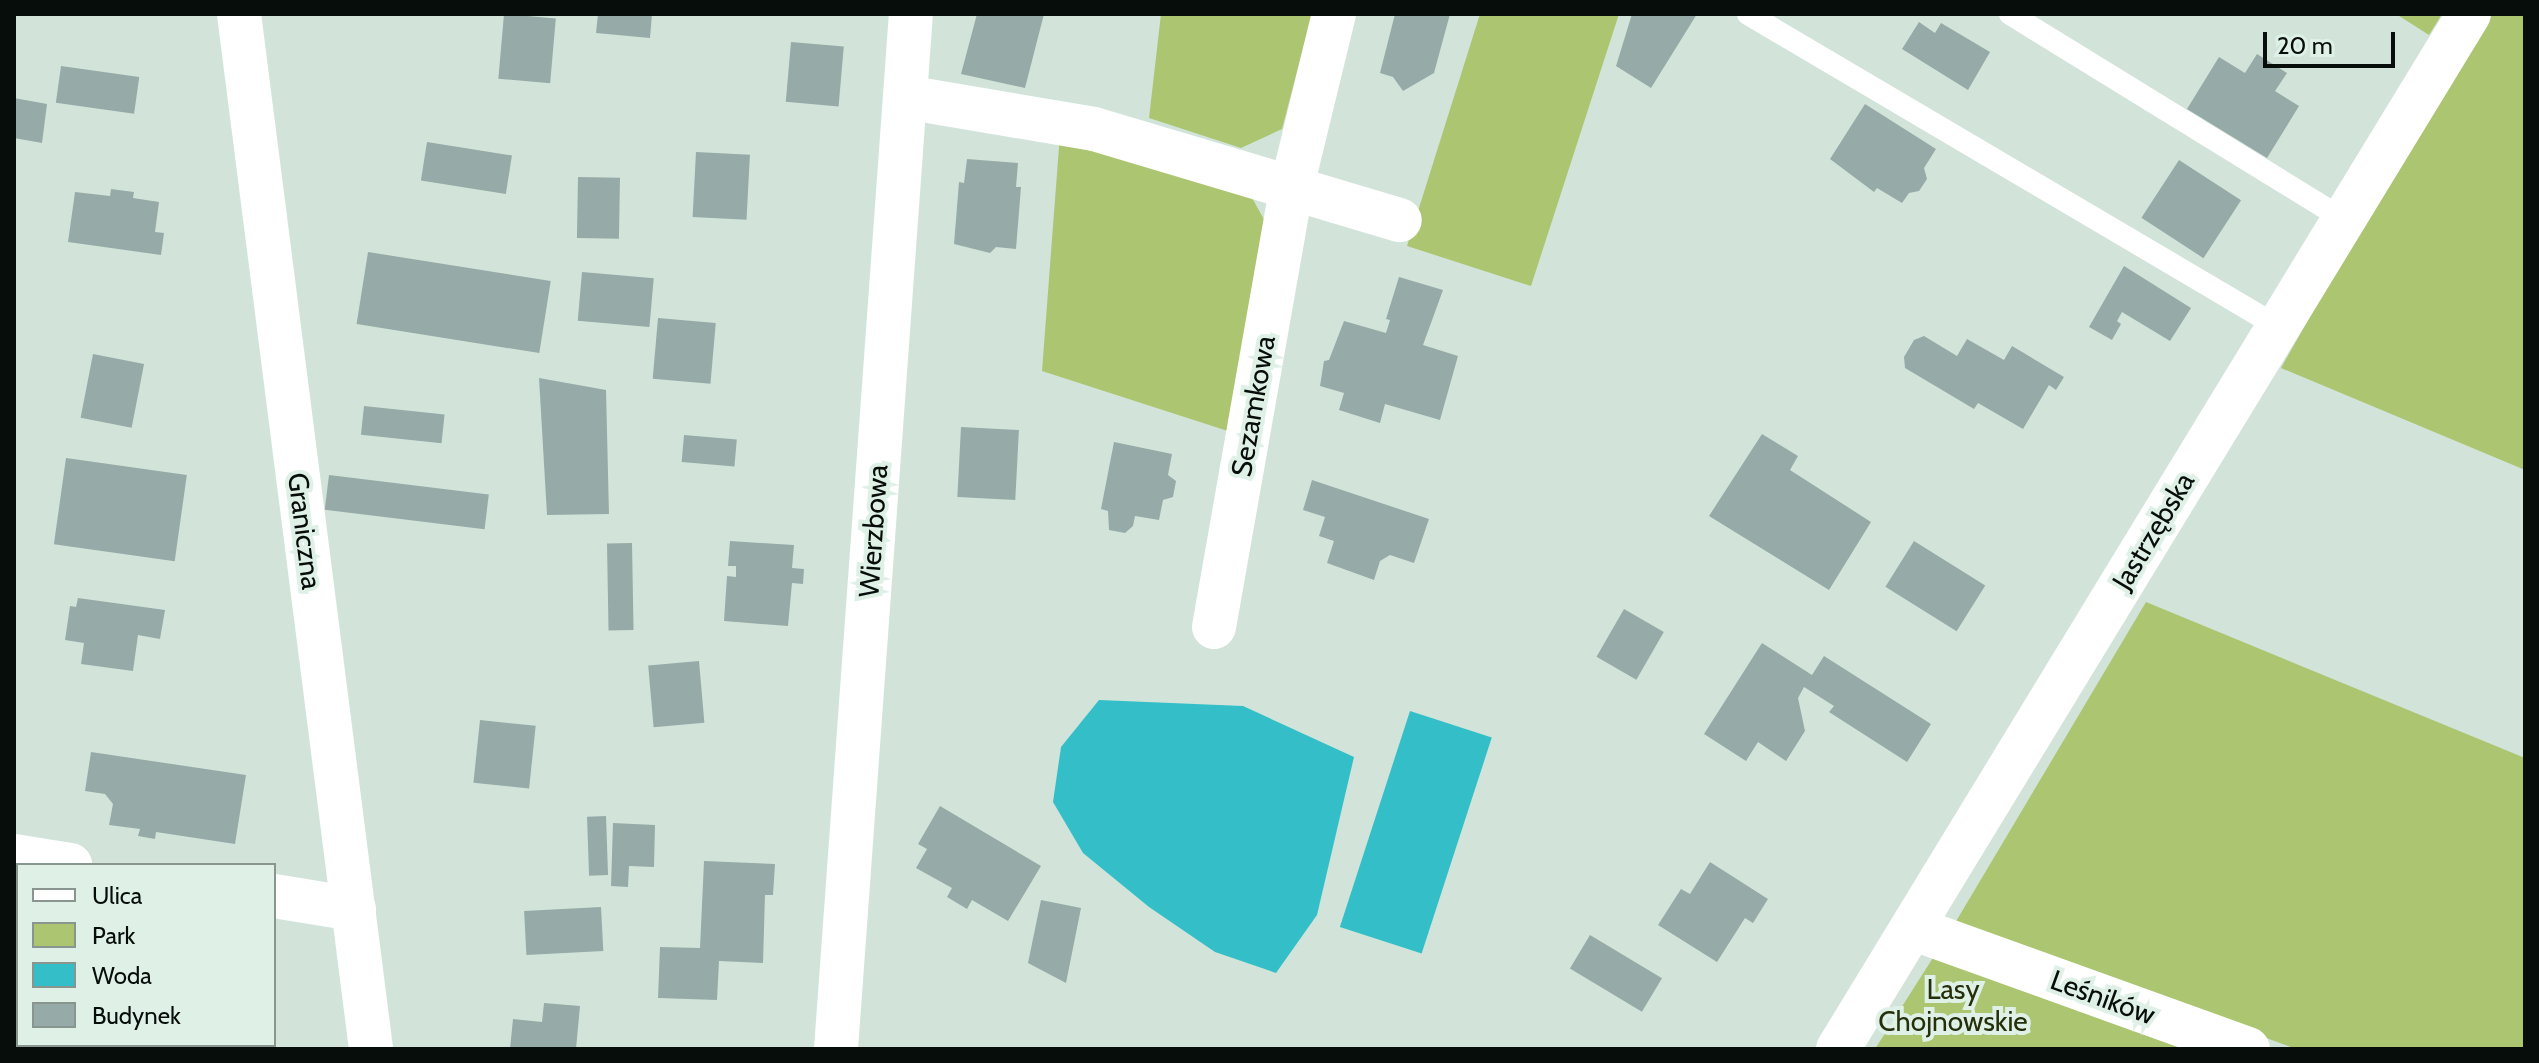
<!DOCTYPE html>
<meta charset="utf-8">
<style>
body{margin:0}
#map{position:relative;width:2539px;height:1063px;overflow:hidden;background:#d2e4da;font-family:Cabin,sans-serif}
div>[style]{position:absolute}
.green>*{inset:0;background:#acc571}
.water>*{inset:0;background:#34bfc8;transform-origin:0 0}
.building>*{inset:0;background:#96aba7;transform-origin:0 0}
.lane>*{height:22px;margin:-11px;padding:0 11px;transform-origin:11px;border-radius:11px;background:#fff}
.street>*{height:44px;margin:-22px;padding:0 22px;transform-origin:22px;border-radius:22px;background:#fff}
span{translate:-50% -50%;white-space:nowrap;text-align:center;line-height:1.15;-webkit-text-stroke:8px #dff1e7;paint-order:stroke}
.street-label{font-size:28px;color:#070d0a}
.park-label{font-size:28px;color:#252f0a}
.frame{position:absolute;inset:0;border:16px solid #070d0a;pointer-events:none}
.legend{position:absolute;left:16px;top:863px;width:260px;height:184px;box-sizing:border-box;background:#dff1e7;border:2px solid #89968f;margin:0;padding:10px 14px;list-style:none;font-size:24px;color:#070d0a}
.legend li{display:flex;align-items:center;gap:16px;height:40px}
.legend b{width:40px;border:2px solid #89968f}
.scale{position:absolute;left:2263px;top:32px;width:132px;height:36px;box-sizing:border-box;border:4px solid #070d0a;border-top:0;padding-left:10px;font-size:24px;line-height:28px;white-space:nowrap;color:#070d0a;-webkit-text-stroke:6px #dff1e7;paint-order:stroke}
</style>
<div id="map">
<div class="green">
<i style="clip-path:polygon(1161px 14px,1312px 14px,1282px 129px,1241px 148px,1149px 118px)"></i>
<i style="clip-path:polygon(1480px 14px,1619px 14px,1531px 286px,1407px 246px)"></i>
<i style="clip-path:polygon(2396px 14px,2442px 14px,2429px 35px)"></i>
<i style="clip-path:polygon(2491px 14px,2525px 14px,2525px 470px,2281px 368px,2356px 235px)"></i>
<i style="clip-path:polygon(1060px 134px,1251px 196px,1272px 234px,1234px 433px,1042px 371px)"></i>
<i style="clip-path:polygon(2146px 602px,2525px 758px,2525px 1049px,2296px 1049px,1955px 923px)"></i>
<i style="clip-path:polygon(1936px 953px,2204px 1049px,1875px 1049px)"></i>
</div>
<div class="water">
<i style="clip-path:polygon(1099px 700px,1243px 706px,1354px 757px,1317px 915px,1276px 973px,1215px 952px,1149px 907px,1083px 853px,1053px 802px,1061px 747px)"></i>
<i style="left:1410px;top:711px;width:86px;height:227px;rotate:18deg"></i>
</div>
<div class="building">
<i style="left:504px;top:14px;width:52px;height:65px;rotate:5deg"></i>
<i style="clip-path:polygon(598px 14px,652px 14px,650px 38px,596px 33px)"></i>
<i style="clip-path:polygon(977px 14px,1044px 14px,1025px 88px,961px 74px)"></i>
<i style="clip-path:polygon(1395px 14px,1450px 14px,1434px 73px,1403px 91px,1393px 77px,1380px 73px)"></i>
<i style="clip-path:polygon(1632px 14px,1697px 14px,1651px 88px,1616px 66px)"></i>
<i style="clip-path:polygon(1919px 22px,1935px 33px,1941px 23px,1990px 52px,1968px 90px,1902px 49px)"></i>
<i style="left:791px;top:42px;width:53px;height:60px;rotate:5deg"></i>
<i style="clip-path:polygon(2257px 54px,2287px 73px,2275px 91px,2299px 106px,2267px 158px,2187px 109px,2219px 57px,2245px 73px)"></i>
<i style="left:61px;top:66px;width:79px;height:37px;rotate:8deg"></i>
<i style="clip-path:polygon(14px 98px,47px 104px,42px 143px,14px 138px)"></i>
<i style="clip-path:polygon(1865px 104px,1936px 149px,1924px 168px,1927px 179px,1919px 191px,1909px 193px,1902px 203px,1877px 188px,1874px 192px,1830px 159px)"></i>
<i style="left:427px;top:142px;width:86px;height:39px;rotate:9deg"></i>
<i style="left:696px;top:152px;width:54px;height:65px;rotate:3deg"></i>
<i style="clip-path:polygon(967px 159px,1018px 163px,1016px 187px,1021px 187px,1016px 249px,996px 247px,990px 253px,954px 244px,959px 182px,964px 183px)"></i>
<i style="left:2179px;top:160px;width:74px;height:69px;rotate:33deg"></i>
<i style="left:578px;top:177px;width:42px;height:61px;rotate:1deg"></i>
<i style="clip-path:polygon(111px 189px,134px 192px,133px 198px,159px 202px,155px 232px,164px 233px,161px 255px,68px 242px,75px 192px,110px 196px)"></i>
<i style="left:368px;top:252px;width:185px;height:73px;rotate:9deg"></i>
<i style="clip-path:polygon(2124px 266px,2191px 308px,2170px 341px,2122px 312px,2117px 321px,2121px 324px,2112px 340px,2089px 327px)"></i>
<i style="left:582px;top:272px;width:72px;height:49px;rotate:5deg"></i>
<i style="clip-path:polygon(1399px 277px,1443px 290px,1423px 345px,1458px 356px,1440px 420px,1385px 404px,1380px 423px,1339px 410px,1344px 393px,1320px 386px,1324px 361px,1329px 360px,1344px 321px,1386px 333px,1390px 320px,1386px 319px)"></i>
<i style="left:658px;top:318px;width:58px;height:61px;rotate:5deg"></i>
<i style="clip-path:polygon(1924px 336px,1957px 356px,1967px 339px,2004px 360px,2012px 346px,2064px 377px,2056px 390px,2049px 385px,2023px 429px,1978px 403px,1974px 409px,1905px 368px,1904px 357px,1914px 340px)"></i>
<i style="left:93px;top:354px;width:52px;height:65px;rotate:11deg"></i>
<i style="clip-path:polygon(539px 378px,606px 390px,609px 514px,547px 515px)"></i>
<i style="left:364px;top:406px;width:81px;height:29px;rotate:6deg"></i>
<i style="left:961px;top:427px;width:58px;height:70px;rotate:3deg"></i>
<i style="clip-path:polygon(1762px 434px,1798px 456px,1790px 470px,1871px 522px,1829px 590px,1709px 516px)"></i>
<i style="left:684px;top:435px;width:53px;height:27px;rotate:5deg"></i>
<i style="clip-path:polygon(1114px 442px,1172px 454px,1168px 475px,1176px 481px,1173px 497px,1163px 500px,1159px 520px,1135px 516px,1133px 526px,1125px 533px,1109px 530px,1108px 511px,1101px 509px)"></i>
<i style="left:66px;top:458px;width:122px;height:87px;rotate:8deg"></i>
<i style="left:329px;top:475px;width:161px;height:35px;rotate:7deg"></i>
<i style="clip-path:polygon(1312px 480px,1429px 519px,1414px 563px,1390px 555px,1380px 561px,1374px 580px,1327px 563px,1334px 541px,1319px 536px,1325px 517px,1303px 510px)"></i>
<i style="clip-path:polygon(730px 541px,794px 545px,792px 568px,804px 569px,803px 584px,792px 583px,788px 626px,724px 621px,727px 576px,736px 577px,736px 566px,728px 566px)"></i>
<i style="left:1914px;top:541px;width:84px;height:54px;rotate:32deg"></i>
<i style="left:632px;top:543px;width:87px;height:25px;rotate:89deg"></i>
<i style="clip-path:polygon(78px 598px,165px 610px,160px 639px,138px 635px,133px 671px,81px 664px,84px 643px,65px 640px,70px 606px,76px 607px)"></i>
<i style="left:1624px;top:609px;width:46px;height:55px;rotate:30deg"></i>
<i style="clip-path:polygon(1762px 643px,1812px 675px,1824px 656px,1931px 724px,1907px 762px,1829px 712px,1834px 706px,1804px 687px,1798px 698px,1805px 731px,1786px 761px,1758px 742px,1746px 761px,1704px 734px)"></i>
<i style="left:699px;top:661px;width:62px;height:51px;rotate:85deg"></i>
<i style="left:480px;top:720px;width:56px;height:63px;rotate:6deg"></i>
<i style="clip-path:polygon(91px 752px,246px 775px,235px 844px,156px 832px,155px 839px,138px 836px,140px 829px,109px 825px,113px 804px,105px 794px,85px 791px)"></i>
<i style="clip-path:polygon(940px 806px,1041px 866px,1008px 921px,972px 900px,967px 909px,947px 897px,952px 888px,916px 868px,927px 849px,918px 844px)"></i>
<i style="left:606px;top:816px;width:59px;height:19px;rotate:88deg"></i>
<i style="clip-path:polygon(613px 823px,655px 825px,654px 867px,629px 866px,628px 887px,611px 886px)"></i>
<i style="clip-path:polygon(704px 861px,775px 864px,773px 895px,765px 895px,763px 963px,719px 961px,717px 1000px,658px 998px,660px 947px,700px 948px)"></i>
<i style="clip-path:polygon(1710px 862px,1768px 899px,1753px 923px,1745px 918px,1717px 962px,1658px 925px,1681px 889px,1690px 894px)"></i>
<i style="clip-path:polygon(1041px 900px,1081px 908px,1066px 983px,1028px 963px)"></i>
<i style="left:601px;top:907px;width:44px;height:77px;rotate:87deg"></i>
<i style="left:1590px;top:935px;width:84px;height:39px;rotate:31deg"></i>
<i style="clip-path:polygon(544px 1003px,580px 1006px,576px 1049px,510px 1049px,513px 1019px,542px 1022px)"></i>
<i style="clip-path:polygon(155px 1045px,168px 1045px,183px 1049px,154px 1049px)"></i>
</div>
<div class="lane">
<i style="left:1748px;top:14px;width:614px;rotate:30.53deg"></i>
<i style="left:2010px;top:14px;width:393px;rotate:31.6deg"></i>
</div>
<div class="street">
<i style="left:239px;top:14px;width:1043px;rotate:82.73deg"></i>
<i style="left:905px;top:97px;width:192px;rotate:9.6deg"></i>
<i style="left:1094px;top:129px;width:319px;rotate:16.6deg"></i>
<i style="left:1214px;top:627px;width:448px;rotate:-80deg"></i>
<i style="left:1292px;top:186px;width:177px;rotate:-76.3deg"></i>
<i style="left:14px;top:856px;width:57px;rotate:9.1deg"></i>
<i style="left:274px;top:896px;width:81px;rotate:9.2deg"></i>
<i style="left:1912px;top:928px;width:357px;rotate:19.8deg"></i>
<i style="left:836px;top:1049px;width:1038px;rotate:-85.86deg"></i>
<i style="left:1838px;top:1049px;width:1212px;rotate:-58.63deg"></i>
</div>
<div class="street-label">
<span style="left:1253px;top:406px;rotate:-80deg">Sezamkowa</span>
<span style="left:305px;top:531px;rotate:83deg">Graniczna</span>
<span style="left:873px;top:531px;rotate:-86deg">Wierzbowa</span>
<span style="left:2153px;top:531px;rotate:-59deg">Jastrzębska</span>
<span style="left:2103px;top:997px;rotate:20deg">Leśników</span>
</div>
<div class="park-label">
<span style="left:1953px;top:1005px">Lasy<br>Chojnowskie</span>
</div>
<div class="frame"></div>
<ul class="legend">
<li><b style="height:10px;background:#fff"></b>Ulica</li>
<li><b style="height:22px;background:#acc571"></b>Park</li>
<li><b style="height:22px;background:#34bfc8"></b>Woda</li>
<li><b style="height:22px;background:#96aba7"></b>Budynek</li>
</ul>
<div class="scale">20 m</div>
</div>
